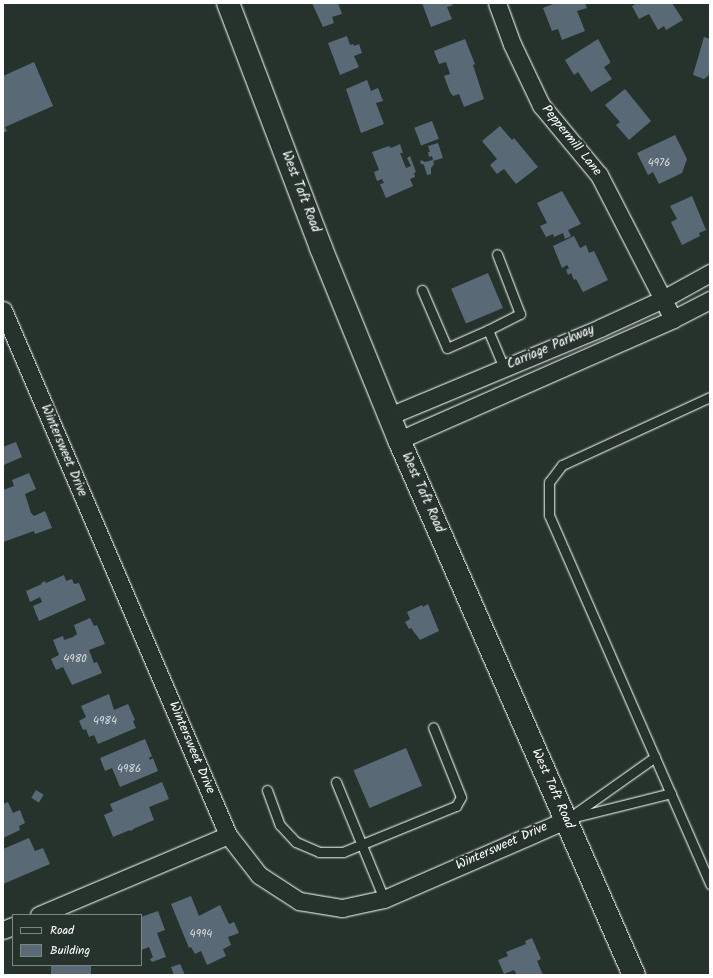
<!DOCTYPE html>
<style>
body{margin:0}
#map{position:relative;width:713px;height:978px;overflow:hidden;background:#26332d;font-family:Kalam,sans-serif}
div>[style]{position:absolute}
.building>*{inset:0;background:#5a6976;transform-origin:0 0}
.roads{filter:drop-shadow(0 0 1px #fff) drop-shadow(0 0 1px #fff)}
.lane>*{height:9px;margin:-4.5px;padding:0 4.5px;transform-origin:4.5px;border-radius:4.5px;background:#26332d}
.street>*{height:17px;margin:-8.5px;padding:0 8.5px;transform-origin:8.5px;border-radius:8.5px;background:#26332d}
.secondary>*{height:22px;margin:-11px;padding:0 11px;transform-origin:11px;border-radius:11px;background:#26332d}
span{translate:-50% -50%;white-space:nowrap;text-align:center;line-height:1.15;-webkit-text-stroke:4px #26332d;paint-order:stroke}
.number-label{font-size:11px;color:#d6dadd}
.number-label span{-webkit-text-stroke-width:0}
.street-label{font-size:13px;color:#fff}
.frame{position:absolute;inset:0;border:4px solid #fff;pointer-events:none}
.legend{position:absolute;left:12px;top:914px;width:130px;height:52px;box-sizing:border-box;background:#26332d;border:1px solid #7d8581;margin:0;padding:5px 7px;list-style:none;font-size:12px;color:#fff}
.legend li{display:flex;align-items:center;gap:8px;height:20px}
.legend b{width:20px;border:1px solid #7d8581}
</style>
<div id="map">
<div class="building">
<i style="clip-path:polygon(312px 3px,338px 3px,342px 14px,332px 17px,334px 23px,323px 27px)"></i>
<i style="clip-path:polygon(422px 3px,452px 3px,453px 5px,447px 7px,452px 19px,431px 27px)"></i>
<i style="clip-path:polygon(556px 3px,585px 3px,587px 8px,577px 11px,585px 31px,562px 40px,558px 29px,552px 31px,543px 8px)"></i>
<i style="clip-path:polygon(637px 3px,672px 3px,683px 20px,666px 30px,664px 26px,658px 30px,649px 14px,639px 19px,632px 6px)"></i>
<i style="clip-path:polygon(347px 36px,350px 45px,353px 44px,354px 46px,359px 44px,362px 53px,354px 56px,359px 67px,340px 75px,328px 43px)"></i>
<i style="clip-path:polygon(704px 37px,710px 39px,710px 72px,708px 76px,704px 79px,693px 75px)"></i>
<i style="clip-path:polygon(465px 39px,475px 64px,473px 65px,484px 99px,464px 107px,459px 94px,453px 96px,450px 92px,444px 76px,450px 74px,446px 62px,439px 64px,434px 51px)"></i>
<i style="clip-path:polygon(598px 39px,610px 61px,610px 63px,604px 67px,612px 79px,591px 92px,578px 72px,574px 75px,565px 60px)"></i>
<i style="clip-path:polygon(34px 62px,53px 106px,5px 127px,7px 131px,3px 133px,3px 76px)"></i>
<i style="clip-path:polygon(367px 80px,371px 91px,378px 88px,383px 101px,376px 103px,384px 124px,361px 133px,346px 89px)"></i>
<i style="clip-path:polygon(625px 89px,651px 121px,629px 140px,616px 125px,620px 122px,605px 105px)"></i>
<i style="left:432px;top:121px;width:19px;height:19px;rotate:69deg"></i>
<i style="clip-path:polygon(500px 126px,512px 140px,514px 138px,538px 167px,516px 184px,504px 169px,497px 174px,490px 165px,497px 159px,482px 141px)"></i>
<i style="clip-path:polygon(675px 135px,687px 159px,682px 173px,659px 184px,653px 172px,648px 175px,637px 153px)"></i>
<i style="clip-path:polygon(438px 143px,443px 158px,433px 161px,434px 164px,431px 168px,431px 174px,427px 175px,424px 165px,420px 163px,421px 160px,425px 162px,433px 160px,432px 156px,429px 157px,428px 152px,430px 152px,428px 146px)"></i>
<i style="clip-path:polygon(400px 144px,403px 153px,400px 153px,406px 168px,411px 166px,407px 158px,410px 156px,416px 172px,414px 173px,415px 177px,410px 179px,413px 186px,386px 198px,380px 184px,384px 183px,382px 179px,377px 181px,374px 172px,379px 170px,372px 152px,389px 146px,391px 148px)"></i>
<i style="clip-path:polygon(562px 191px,581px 224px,568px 230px,571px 236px,565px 239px,563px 233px,554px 237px,553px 234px,546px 237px,540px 226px,547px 223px,537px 203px)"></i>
<i style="clip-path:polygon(692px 196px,706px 230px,699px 233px,700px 236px,682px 245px,671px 222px,677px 219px,670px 206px)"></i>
<i style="clip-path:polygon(574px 236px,580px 248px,586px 245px,589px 253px,594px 251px,608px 280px,583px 292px,576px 279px,574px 280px,571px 273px,568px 275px,566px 270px,569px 268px,567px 265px,562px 268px,553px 246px)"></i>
<i style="left:488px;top:273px;width:38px;height:40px;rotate:67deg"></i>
<i style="clip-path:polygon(16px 442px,22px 457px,4px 465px,3px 447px)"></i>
<i style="clip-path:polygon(29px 473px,36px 489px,25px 494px,31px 513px,34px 516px,45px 511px,52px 528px,35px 534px,34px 531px,3px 542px,3px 490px,14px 486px,12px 480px)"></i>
<i style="clip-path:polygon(64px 575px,66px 581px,72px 579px,74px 584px,79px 583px,86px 600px,39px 621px,33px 606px,42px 602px,40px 597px,30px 602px,26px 591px,42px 584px,41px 583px,45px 581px,46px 583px)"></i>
<i style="clip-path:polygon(428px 604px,439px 631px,420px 640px,411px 628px,409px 629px,405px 622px,410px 619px,407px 612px,422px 605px,423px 607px)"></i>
<i style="clip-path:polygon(90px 618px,94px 626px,97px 625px,105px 644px,89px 650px,94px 663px,97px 662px,102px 673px,72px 685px,63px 667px,56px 670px,51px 659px,59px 655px,53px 640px,63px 636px,64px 640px,73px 637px,77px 634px,74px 625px)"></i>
<i style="clip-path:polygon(109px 694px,114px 710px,128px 704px,135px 720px,133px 721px,136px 728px,98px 744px,94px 735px,89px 737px,86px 729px,83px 730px,79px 721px,86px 717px,81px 706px)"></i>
<i style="clip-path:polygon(145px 739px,152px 756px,149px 758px,150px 760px,153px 758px,158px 771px,120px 787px,112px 768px,105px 771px,100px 758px)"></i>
<i style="left:406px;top:748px;width:41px;height:57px;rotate:67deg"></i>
<i style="clip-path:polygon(162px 782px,169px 799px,149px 807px,154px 820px,133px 829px,133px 830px,130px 831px,130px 830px,113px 837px,104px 815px,113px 811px,110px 804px)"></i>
<i style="left:36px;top:790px;width:9px;height:9px;rotate:32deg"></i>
<i style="clip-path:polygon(8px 802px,13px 813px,20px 810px,25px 823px,19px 826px,20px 830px,3px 838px,3px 804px)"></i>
<i style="clip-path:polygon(29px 838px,35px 851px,43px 848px,50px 864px,3px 884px,3px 849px)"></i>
<i style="clip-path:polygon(191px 896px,199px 916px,220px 905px,229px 924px,234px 922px,239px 933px,228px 937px,231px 945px,223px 949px,226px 956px,207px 965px,201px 951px,195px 954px,191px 947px,189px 948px,171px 904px)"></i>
<i style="clip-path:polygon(158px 911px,165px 930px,157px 933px,166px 957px,152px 962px,150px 959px,153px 957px,149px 947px,141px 950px,141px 917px)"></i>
<i style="clip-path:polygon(532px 938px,541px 959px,537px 961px,543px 975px,517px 975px,514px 970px,504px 974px,498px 960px,508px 956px,506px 952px,526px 944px,525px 941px)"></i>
<i style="clip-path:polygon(180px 964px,185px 975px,174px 975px,171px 967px)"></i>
<i style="left:51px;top:965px;width:40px;height:10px"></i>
</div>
<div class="roads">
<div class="lane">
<i style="left:422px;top:290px;width:63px;rotate:66.7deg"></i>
<i style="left:447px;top:348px;width:45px;rotate:-23.7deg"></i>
<i style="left:488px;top:330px;width:41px;rotate:67.2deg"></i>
<i style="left:488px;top:330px;width:36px;rotate:-27deg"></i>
<i style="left:520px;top:314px;width:64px;rotate:-111deg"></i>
<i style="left:710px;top:397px;width:163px;rotate:155.3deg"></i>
<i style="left:562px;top:465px;width:21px;rotate:127deg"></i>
<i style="left:549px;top:482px;width:33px;rotate:90deg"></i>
<i style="left:549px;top:515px;width:403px;rotate:66.4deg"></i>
<i style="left:336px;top:782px;width:126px;rotate:67.7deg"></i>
<i style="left:267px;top:790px;width:37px;rotate:70deg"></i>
<i style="left:280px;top:825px;width:23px;rotate:47deg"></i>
<i style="left:296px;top:842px;width:25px;rotate:23deg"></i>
<i style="left:319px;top:852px;width:24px"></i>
<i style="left:343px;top:852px;width:122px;rotate:-22.2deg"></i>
<i style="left:456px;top:806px;width:10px;rotate:-61deg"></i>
<i style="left:461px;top:797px;width:75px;rotate:-111.8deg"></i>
<i style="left:571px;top:818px;width:103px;rotate:-14deg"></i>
<i style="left:566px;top:820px;width:109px;rotate:-35.3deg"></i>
</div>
<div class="street">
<i style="left:497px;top:3px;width:44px;rotate:69.9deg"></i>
<i style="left:512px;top:44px;width:68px;rotate:64.6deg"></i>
<i style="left:541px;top:105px;width:91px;rotate:50.4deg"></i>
<i style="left:599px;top:175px;width:162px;rotate:62.8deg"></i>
<i style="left:3px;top:310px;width:571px;rotate:66.8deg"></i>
<i style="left:228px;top:835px;width:51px;rotate:52.2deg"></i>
<i style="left:259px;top:875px;width:48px;rotate:33deg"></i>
<i style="left:299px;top:901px;width:44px;rotate:9.2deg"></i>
<i style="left:342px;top:908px;width:43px;rotate:-12.1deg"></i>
<i style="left:384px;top:899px;width:198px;rotate:-23.5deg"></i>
<i style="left:389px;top:416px;width:229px;rotate:-22.6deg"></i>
<i style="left:600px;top:328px;width:69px;rotate:-24.7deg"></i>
<i style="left:663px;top:299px;width:54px;rotate:-29deg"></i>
<i style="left:399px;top:440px;width:300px;rotate:-23.8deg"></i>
<i style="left:673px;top:319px;width:42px;rotate:-27.2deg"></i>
<i style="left:39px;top:915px;width:205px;rotate:-22.9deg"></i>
<i style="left:3px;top:930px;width:11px;rotate:-22deg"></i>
</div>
<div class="secondary">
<i style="left:228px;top:3px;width:262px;rotate:69.2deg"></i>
<i style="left:321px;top:248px;width:207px;rotate:67.9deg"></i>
<i style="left:399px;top:440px;width:584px;rotate:66.29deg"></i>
</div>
</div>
<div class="number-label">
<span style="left:659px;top:163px">4976</span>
<span style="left:75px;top:659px">4980</span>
<span style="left:105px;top:721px">4984</span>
<span style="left:129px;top:769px">4986</span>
<span style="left:201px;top:934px">4994</span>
</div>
<div class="street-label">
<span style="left:571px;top:141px;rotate:51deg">Peppermill Lane</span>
<span style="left:300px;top:192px;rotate:69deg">West Taft Road</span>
<span style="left:551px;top:348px;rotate:-23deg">Carriage Parkway</span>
<span style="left:63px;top:451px;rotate:67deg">Wintersweet Drive</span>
<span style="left:422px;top:493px;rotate:66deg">West Taft Road</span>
<span style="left:191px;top:748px;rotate:67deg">Wintersweet Drive</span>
<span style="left:552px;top:789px;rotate:66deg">West Taft Road</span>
<span style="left:502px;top:847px;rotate:-24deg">Wintersweet Drive</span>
</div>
<div class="frame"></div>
<ul class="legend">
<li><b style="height:5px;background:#26332d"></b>Road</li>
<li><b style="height:11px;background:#5a6976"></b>Building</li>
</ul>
</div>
